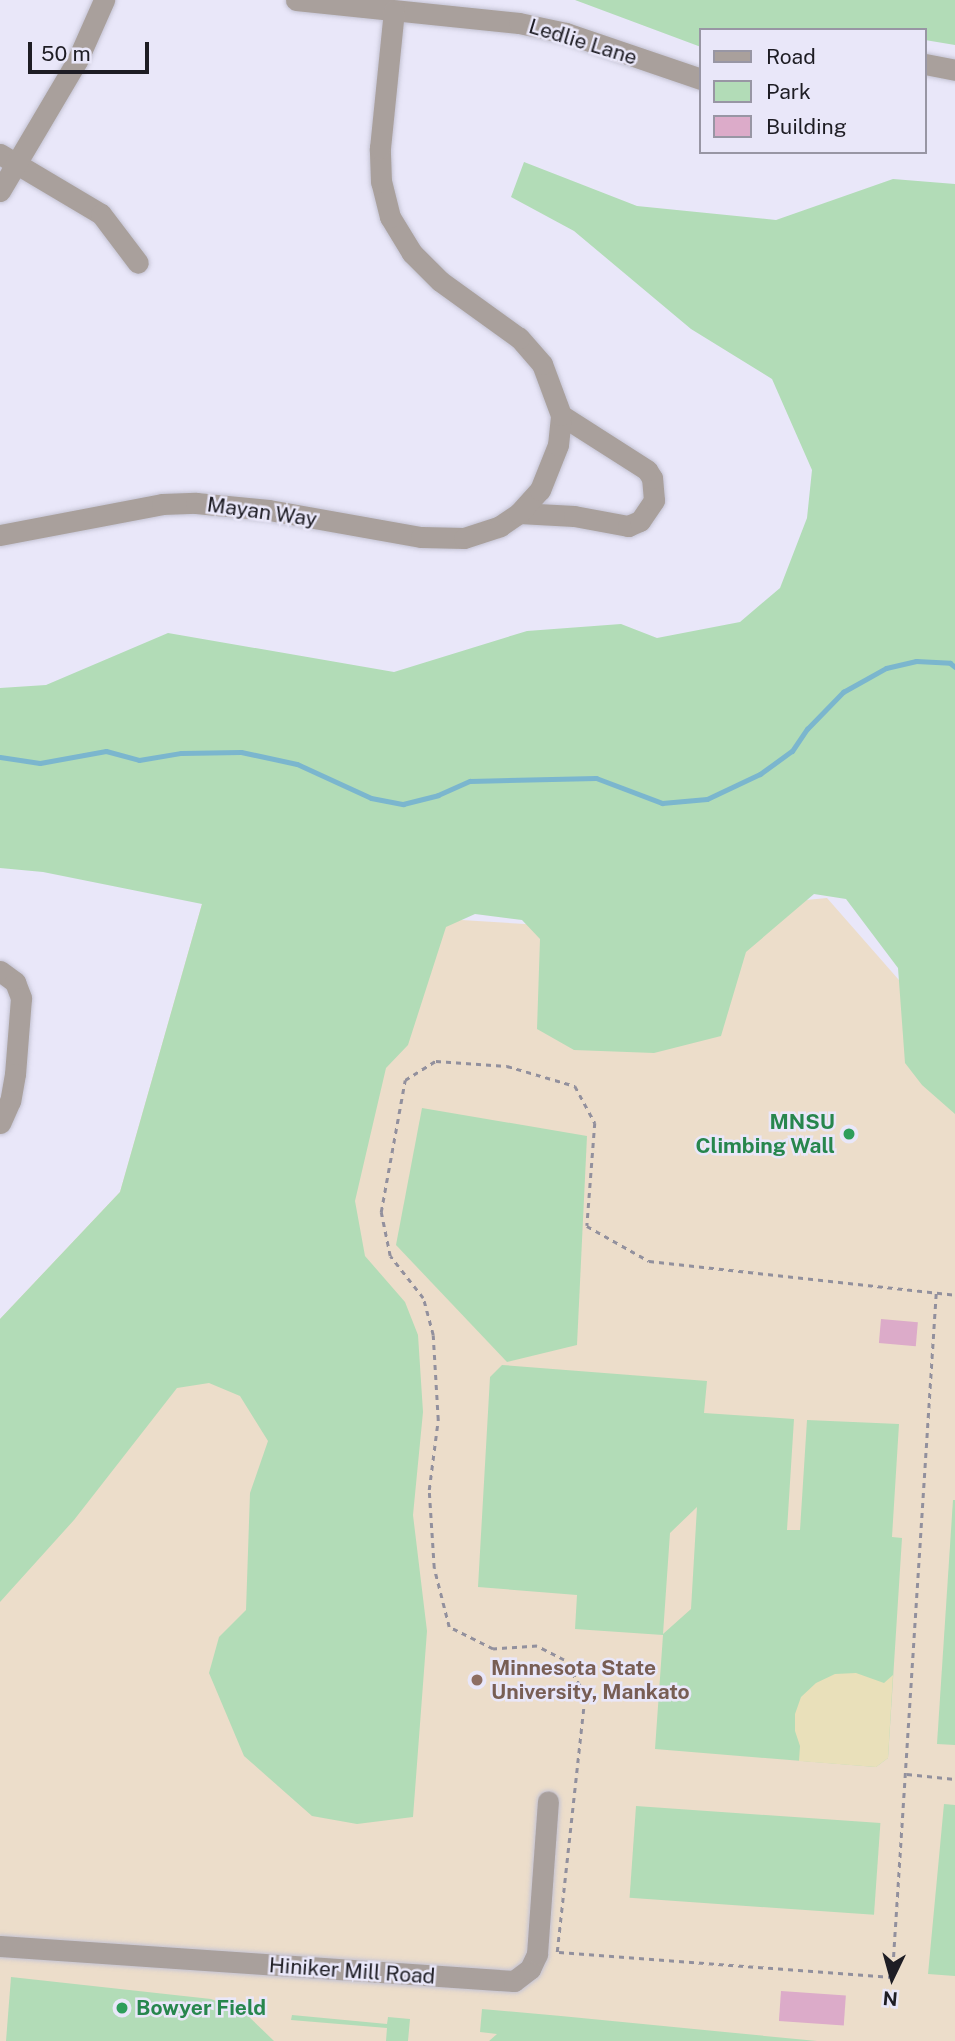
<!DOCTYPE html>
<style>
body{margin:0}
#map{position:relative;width:955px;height:2041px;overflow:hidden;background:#e9e7f9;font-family:"Public Sans",sans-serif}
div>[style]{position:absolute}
.education>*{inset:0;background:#ecddca}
.green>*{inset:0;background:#b2dcb7;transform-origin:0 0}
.sand>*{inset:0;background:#e9e0ba}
.stream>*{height:5px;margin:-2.5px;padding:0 2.5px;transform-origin:2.5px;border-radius:2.5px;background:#7bb6ce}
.building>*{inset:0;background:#dcabc9;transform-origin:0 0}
.path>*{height:2.5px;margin-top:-1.25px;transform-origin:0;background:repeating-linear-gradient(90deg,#92909d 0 5px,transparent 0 10px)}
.roads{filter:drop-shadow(0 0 2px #c4c3d3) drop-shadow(0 0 2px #c4c3d3)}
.minor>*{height:21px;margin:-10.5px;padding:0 10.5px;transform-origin:10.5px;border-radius:10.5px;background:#a9a09c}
.dots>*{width:19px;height:19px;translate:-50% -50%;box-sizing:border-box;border:4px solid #e9e7f9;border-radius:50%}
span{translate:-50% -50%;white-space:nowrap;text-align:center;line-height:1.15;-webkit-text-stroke:5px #e9e7f9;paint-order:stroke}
.street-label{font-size:21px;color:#1e1d24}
.leisure-label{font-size:21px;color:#27864d;font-weight:700}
.right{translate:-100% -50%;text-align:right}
.left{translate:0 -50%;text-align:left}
.education-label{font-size:21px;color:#785e54;font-weight:700}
.legend{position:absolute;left:699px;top:28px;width:228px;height:126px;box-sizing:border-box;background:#e9e7f9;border:2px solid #9896a4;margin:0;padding:9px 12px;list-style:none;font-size:21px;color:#1e1d24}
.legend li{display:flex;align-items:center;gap:14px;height:35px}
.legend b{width:35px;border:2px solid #9896a4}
.north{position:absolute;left:857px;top:1943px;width:70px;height:70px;-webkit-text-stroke:5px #e9e7f9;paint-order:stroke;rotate:185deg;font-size:19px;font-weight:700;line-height:28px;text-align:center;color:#1e1d24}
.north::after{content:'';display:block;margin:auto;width:24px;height:32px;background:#1e1d24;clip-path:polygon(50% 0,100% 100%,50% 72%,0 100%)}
.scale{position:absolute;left:28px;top:42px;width:121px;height:32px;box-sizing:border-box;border:4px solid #1e1d24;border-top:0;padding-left:9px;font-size:21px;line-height:24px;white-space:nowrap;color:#1e1d24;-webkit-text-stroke:5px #e9e7f9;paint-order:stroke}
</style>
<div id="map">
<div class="education">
<i style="clip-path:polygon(827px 898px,927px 1012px,955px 1076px,955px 2041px,0 2041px,0 1319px,120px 1192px,202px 904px,542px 925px)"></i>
</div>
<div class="green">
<i style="clip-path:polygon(575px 0,955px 0,955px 45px,925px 40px,925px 30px,701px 30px,701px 47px)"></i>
<i style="clip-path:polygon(524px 162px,637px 206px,776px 220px,893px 179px,955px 184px,955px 1114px,922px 1085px,905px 1063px,898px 968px,846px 899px,814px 894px,746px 952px,721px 1036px,654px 1053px,574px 1050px,537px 1029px,540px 939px,522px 920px,475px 914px,446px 927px,408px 1045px,386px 1068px,355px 1201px,365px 1256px,405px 1302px,418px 1335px,423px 1412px,413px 1515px,427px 1631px,413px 1817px,357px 1824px,312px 1816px,244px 1756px,209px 1673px,219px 1637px,246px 1610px,250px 1493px,268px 1441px,240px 1396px,209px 1383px,177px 1388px,74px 1520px,0 1602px,0 1319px,120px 1192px,202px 904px,43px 872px,0 868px,0 688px,46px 685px,168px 633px,394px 672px,527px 631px,621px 624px,657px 638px,740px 622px,780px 588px,807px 518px,812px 470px,772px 379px,691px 329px,574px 231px,511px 197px)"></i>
<i style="clip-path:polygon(422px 1108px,587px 1136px,577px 1345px,507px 1362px,396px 1245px)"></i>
<i style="clip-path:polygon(evenodd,502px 1365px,707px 1381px,704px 1413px,794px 1419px,787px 1530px,800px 1530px,807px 1420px,899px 1424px,892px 1537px,902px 1538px,888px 1758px,876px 1767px,655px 1749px,663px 1635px,575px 1629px,577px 1595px,478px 1587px,490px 1377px,502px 1365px,697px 1507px,691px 1609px,663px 1634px,670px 1533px,697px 1507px)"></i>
<i style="clip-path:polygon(953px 1500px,955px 1500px,955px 1745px,937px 1744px)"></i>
<i style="clip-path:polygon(944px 1804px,955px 1805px,955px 1976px,928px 1974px)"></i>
<i style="left:636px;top:1806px;width:245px;height:92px;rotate:4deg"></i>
<i style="clip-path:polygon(11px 1977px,211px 1999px,243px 2011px,274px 2041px,6px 2041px)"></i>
<i style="clip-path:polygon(482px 2009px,561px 2016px,817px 2041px,489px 2041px,497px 2034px,480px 2032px)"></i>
<i style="clip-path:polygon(292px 2015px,387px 2024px,388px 2017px,410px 2019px,408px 2041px,386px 2041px,387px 2028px,291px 2020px)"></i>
</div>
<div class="sand">
<i style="clip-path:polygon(856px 1673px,884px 1683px,893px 1675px,888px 1758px,876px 1767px,799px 1761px,800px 1746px,795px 1731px,795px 1714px,801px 1697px,816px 1683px,835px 1674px)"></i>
</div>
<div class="stream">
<i style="left:0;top:757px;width:40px;rotate:8.5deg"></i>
<i style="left:40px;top:763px;width:67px;rotate:-10.3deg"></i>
<i style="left:106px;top:751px;width:34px;rotate:15deg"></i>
<i style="left:139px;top:760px;width:43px;rotate:-9.5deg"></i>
<i style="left:181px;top:753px;width:60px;rotate:-1deg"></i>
<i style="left:241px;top:752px;width:57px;rotate:12.1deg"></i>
<i style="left:297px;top:764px;width:81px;rotate:24.7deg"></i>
<i style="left:371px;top:798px;width:33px;rotate:11deg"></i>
<i style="left:403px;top:804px;width:36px;rotate:-14deg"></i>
<i style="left:438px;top:795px;width:35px;rotate:-24deg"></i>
<i style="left:470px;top:781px;width:126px;rotate:-1.4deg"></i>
<i style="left:596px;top:778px;width:71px;rotate:20.7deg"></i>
<i style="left:662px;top:803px;width:45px;rotate:-5.1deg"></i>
<i style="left:707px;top:799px;width:59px;rotate:-25.3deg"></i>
<i style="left:760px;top:774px;width:39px;rotate:-36deg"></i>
<i style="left:792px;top:751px;width:27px;rotate:-56deg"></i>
<i style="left:807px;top:729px;width:52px;rotate:-45.8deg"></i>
<i style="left:843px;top:692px;width:49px;rotate:-29.2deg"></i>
<i style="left:886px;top:668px;width:31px;rotate:-13deg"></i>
<i style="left:916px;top:661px;width:34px;rotate:3deg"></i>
<i style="left:950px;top:663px;width:6px;rotate:39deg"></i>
</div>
<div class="building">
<i style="left:881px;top:1319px;width:37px;height:24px;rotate:5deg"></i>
<i style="left:781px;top:1991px;width:65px;height:30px;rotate:4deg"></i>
</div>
<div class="path">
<i style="left:907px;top:1774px;width:48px;rotate:5.9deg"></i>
<i style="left:557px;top:1952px;width:260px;rotate:-83.8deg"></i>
<i style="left:585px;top:1694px;width:40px;rotate:-122deg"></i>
<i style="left:564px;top:1660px;width:30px;rotate:-153deg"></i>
<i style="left:537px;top:1646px;width:44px;rotate:176.1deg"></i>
<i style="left:493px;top:1649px;width:49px;rotate:-153.4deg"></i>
<i style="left:449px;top:1627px;width:61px;rotate:-104.3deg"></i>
<i style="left:434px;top:1568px;width:78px;rotate:-93.7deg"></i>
<i style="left:429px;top:1490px;width:71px;rotate:-82.7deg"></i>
<i style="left:438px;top:1420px;width:85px;rotate:-93.4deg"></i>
<i style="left:433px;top:1335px;width:38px;rotate:-105deg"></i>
<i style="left:423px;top:1298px;width:53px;rotate:-128.2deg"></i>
<i style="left:390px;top:1256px;width:45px;rotate:-101.6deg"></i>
<i style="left:381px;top:1212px;width:134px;rotate:-79.7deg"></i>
<i style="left:405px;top:1080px;width:36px;rotate:-32deg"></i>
<i style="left:436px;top:1061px;width:71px;rotate:4deg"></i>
<i style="left:507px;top:1066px;width:71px;rotate:16.4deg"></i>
<i style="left:575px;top:1086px;width:42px;rotate:61.6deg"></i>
<i style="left:595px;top:1123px;width:103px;rotate:94.4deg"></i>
<i style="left:587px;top:1226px;width:71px;rotate:29.4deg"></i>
<i style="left:649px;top:1261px;width:308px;rotate:6.3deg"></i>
<i style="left:559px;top:1952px;width:334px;rotate:4.3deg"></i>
<i style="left:892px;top:1977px;width:685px;rotate:-86.32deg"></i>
</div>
<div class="roads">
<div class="minor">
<i style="left:296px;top:0;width:224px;rotate:5.9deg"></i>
<i style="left:519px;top:23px;width:48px;rotate:12deg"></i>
<i style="left:566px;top:33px;width:143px;rotate:18.8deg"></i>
<i style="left:925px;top:64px;width:31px;rotate:11deg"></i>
<i style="left:0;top:154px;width:117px;rotate:30.7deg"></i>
<i style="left:101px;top:214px;width:61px;rotate:52.9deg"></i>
<i style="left:0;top:191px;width:151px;rotate:-59.4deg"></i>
<i style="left:77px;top:61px;width:67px;rotate:-66.1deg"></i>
<i style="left:519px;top:513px;width:55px;rotate:3.1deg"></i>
<i style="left:574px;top:516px;width:55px;rotate:10.5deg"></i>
<i style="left:628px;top:526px;width:13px;rotate:-23deg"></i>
<i style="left:640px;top:521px;width:25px;rotate:-56deg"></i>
<i style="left:654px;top:500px;width:22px;rotate:-95deg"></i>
<i style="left:652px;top:478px;width:9px;rotate:-122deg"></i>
<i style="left:647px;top:470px;width:102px;rotate:-147.4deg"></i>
<i style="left:0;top:535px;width:165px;rotate:-10.8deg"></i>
<i style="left:162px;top:504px;width:34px;rotate:-2deg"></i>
<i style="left:196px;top:503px;width:73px;rotate:5.5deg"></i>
<i style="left:269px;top:510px;width:154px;rotate:10.1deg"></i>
<i style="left:421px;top:537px;width:43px;rotate:1.3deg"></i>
<i style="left:464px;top:538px;width:38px;rotate:-18deg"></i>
<i style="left:500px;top:526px;width:23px;rotate:-34deg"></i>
<i style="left:519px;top:513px;width:31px;rotate:-48deg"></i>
<i style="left:540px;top:490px;width:48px;rotate:-68.2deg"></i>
<i style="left:558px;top:445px;width:30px;rotate:-84deg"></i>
<i style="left:561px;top:415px;width:54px;rotate:-110.4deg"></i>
<i style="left:542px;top:364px;width:35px;rotate:-131deg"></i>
<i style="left:519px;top:338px;width:97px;rotate:-144.2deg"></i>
<i style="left:440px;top:281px;width:40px;rotate:-135deg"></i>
<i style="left:412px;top:253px;width:42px;rotate:-121.4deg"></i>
<i style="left:390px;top:217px;width:36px;rotate:-104deg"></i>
<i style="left:381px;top:182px;width:34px;rotate:-92deg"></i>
<i style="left:380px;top:148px;width:138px;rotate:-84.2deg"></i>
<i style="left:0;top:971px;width:19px;rotate:36deg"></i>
<i style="left:15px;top:982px;width:17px;rotate:69deg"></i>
<i style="left:21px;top:998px;width:76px;rotate:94.5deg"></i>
<i style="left:15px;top:1074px;width:27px;rotate:100deg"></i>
<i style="left:10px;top:1101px;width:24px;rotate:114deg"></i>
<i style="left:0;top:1946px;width:515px;rotate:3.9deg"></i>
<i style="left:514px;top:1981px;width:20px;rotate:-37deg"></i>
<i style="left:530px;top:1969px;width:17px;rotate:-65deg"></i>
<i style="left:537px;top:1954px;width:153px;rotate:-85.9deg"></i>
</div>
</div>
<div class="dots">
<i style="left:849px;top:1134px;background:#2e9e5b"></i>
<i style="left:477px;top:1680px;background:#8d6e63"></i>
<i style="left:122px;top:2008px;background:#2e9e5b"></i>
</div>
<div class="street-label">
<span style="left:583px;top:42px;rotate:17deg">Ledlie Lane</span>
<span style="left:262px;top:512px;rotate:8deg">Mayan Way</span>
<span style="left:352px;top:1971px;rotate:4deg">Hiniker Mill Road</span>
</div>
<div class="leisure-label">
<span class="right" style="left:835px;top:1134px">MNSU<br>Climbing Wall</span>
<span class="left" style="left:136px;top:2008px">Bowyer Field</span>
</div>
<div class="education-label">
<span class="left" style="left:491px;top:1680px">Minnesota State<br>University, Mankato</span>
</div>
<ul class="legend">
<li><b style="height:9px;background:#a9a09c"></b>Road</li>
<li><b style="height:19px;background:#b2dcb7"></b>Park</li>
<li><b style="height:19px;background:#dcabc9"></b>Building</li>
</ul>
<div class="north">N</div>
<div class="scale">50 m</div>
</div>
